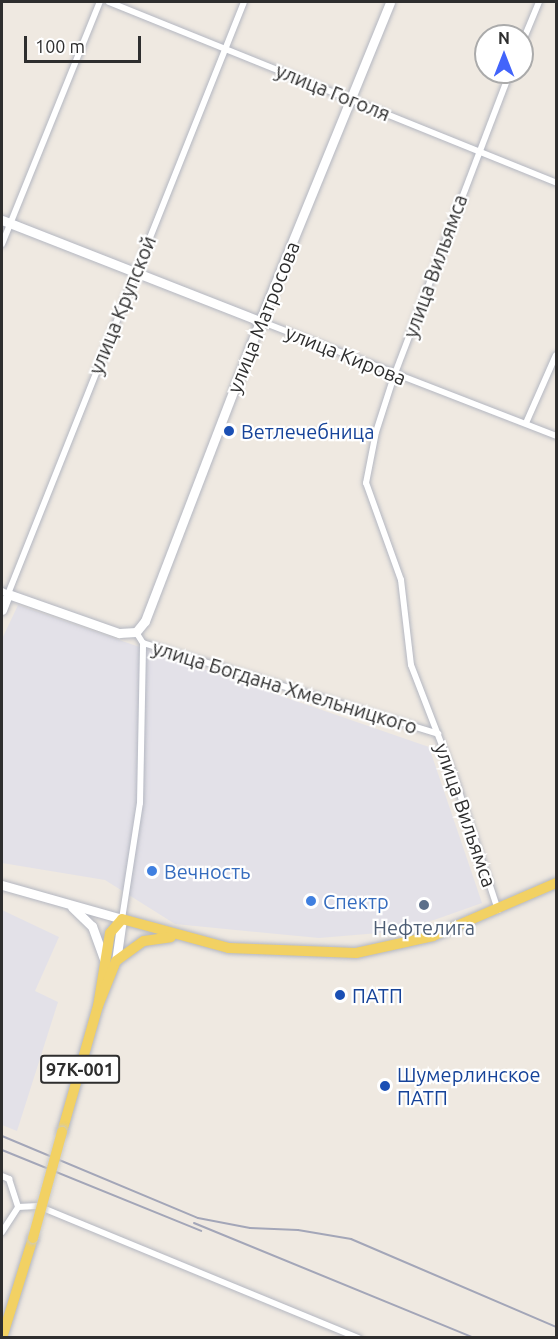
<!DOCTYPE html>
<meta charset="utf-8">
<style>
body{margin:0}
#map{position:relative;width:558px;height:1339px;overflow:hidden;background:#efe9e1;font-family:Ubuntu,sans-serif}
div>[style]{position:absolute}
.industrial>*{inset:0;background:#e3e1e8}
.roads{filter:drop-shadow(0 0 2px #b4b7c1) drop-shadow(0 0 2px #b4b7c1)}
.street>*{height:6px;margin:-3px;padding:0 3px;transform-origin:3px;border-radius:3px;background:#fff}
.secondary>*{height:9px;margin:-4.5px;padding:0 4.5px;transform-origin:4.5px;border-radius:4.5px;background:#fff}
.primary>*{height:10px;margin:-5px;padding:0 5px;transform-origin:5px;border-radius:5px;background:#f2d163}
.rail>*{height:2px;margin:-1px;padding:0 1px;transform-origin:1px;border-radius:1px;background:#a3a6b8}
.bridges{filter:drop-shadow(0 0 2px #c9c9c9) drop-shadow(0 0 2px #c9c9c9)}
.primary-bridge>*{height:10px;margin:-5px;padding:0 5px;transform-origin:5px;border-radius:5px;background:#f2d163}
.dots>*{width:16px;height:16px;translate:-50% -50%;box-sizing:border-box;border:3px solid #fff;border-radius:50%}
span{translate:-50% -50%;white-space:nowrap;text-align:center;line-height:1.15;-webkit-text-stroke:4.5px #fff;paint-order:stroke}
.shield-label span{padding:2px 4px;background:#fff;border:2px solid;border-radius:4px;-webkit-text-stroke-width:0}
.shield-label{font-size:18px;color:#2e2e2e;font-weight:700}
.street-label{font-size:20px;color:#2e2e2e}
.transit-label{font-size:20px;color:#164399}
.left{translate:0 -50%;text-align:left}
.shop-label{font-size:20px;color:#366cbe}
.service-label{font-size:20px;color:#4e5e75}
.frame{position:absolute;inset:0;border:3px solid #2e2e2e;pointer-events:none}
.north{position:absolute;left:474px;top:24px;width:60px;height:60px;box-sizing:border-box;background:#fff;border:2px solid #ababab;border-radius:50%;rotate:0deg;font-size:16px;font-weight:700;line-height:24px;text-align:center;color:#2e2e2e}
.north::after{content:'';display:block;margin:auto;width:21px;height:27px;background:#4264fb;clip-path:polygon(50% 0,100% 100%,50% 72%,0 100%)}
.scale{position:absolute;left:24px;top:36px;width:117px;height:27px;box-sizing:border-box;border:3px solid #2e2e2e;border-top:0;padding-left:8px;font-size:18px;line-height:21px;white-space:nowrap;color:#2e2e2e;-webkit-text-stroke:4px #fff;paint-order:stroke}
</style>
<div id="map">
<div class="industrial">
<i style="clip-path:polygon(18px 605px,429px 747px,482px 903px,403px 931px,319px 938px,175px 924px,105px 880px,2px 863px,2px 639px)"></i>
<i style="clip-path:polygon(2px 910px,59px 937px,35px 991px,58px 1002px,17px 1131px,2px 1125px)"></i>
</div>
<div class="roads">
<div class="street">
<i style="left:109px;top:2px;width:482px;rotate:22deg"></i>
<i style="left:522px;top:43px;width:44px;rotate:-67.5deg"></i>
<i style="left:2px;top:244px;width:261px;rotate:-68deg"></i>
<i style="left:260px;top:321px;width:318px;rotate:21.2deg"></i>
<i style="left:526px;top:423px;width:74px;rotate:-66.2deg"></i>
<i style="left:2px;top:591px;width:7px;rotate:27deg"></i>
<i style="left:8px;top:594px;width:637px;rotate:-68.27deg"></i>
<i style="left:136px;top:632px;width:13px;rotate:58deg"></i>
<i style="left:143px;top:643px;width:309px;rotate:17.1deg"></i>
<i style="left:498px;top:910px;width:138px;rotate:-108.2deg"></i>
<i style="left:455px;top:779px;width:122px;rotate:-111.1deg"></i>
<i style="left:411px;top:665px;width:86px;rotate:-96.7deg"></i>
<i style="left:401px;top:580px;width:103px;rotate:-109.8deg"></i>
<i style="left:366px;top:483px;width:52px;rotate:-78.9deg"></i>
<i style="left:376px;top:432px;width:59px;rotate:-72.2deg"></i>
<i style="left:394px;top:376px;width:325px;rotate:-69.1deg"></i>
<i style="left:122px;top:919px;width:117px;rotate:-81.2deg"></i>
<i style="left:140px;top:803px;width:160px;rotate:-88.9deg"></i>
<i style="left:2px;top:1176px;width:8px;rotate:23deg"></i>
<i style="left:9px;top:1179px;width:29px;rotate:72deg"></i>
<i style="left:18px;top:1207px;width:20px;rotate:-3deg"></i>
<i style="left:38px;top:1206px;width:347px;rotate:22.4deg"></i>
<i style="left:2px;top:1232px;width:30px;rotate:-57deg"></i>
</div>
<div class="secondary">
<i style="left:2px;top:220px;width:277px;rotate:21.4deg"></i>
<i style="left:2px;top:610px;width:17px;rotate:-69deg"></i>
<i style="left:8px;top:594px;width:118px;rotate:19.4deg"></i>
<i style="left:119px;top:633px;width:17px;rotate:-3deg"></i>
<i style="left:136px;top:632px;width:14px;rotate:-51deg"></i>
<i style="left:145px;top:621px;width:321px;rotate:-69deg"></i>
<i style="left:260px;top:321px;width:344px;rotate:-67.8deg"></i>
<i style="left:2px;top:885px;width:125px;rotate:15.8deg"></i>
<i style="left:122px;top:919px;width:42px;rotate:98.1deg"></i>
<i style="left:72px;top:907px;width:28px;rotate:44deg"></i>
<i style="left:92px;top:926px;width:35px;rotate:70deg"></i>
</div>
<div class="primary">
<i style="left:98px;top:1006px;width:74px;rotate:-80.7deg"></i>
<i style="left:110px;top:933px;width:18px;rotate:-49deg"></i>
<i style="left:122px;top:919px;width:111px;rotate:15.2deg"></i>
<i style="left:229px;top:948px;width:127px;rotate:2.3deg"></i>
<i style="left:356px;top:953px;width:79px;rotate:-12.4deg"></i>
<i style="left:433px;top:936px;width:134px;rotate:-23.3deg"></i>
<i style="left:62px;top:1132px;width:131px;rotate:-74.1deg"></i>
<i style="left:98px;top:1006px;width:48px;rotate:-68.2deg"></i>
<i style="left:116px;top:961px;width:34px;rotate:-36deg"></i>
<i style="left:144px;top:941px;width:27px;rotate:-8deg"></i>
<i style="left:2px;top:1338px;width:105px;rotate:-72.8deg"></i>
</div>
</div>
<div class="rail">
<i style="left:2px;top:1136px;width:212px;rotate:22.7deg"></i>
<i style="left:198px;top:1218px;width:53px;rotate:10.9deg"></i>
<i style="left:250px;top:1228px;width:48px;rotate:2.4deg"></i>
<i style="left:298px;top:1230px;width:54px;rotate:9.6deg"></i>
<i style="left:351px;top:1239px;width:223px;rotate:23.2deg"></i>
<i style="left:2px;top:1150px;width:215px;rotate:22.1deg"></i>
<i style="left:194px;top:1223px;width:304px;rotate:22.3deg"></i>
</div>
<div class="bridges">
<div class="primary-bridge">
<i style="left:33px;top:1238px;width:110px;rotate:-74.7deg"></i>
</div>
</div>
<div class="dots">
<i style="left:229px;top:431px;background:#1a4fb4"></i>
<i style="left:152px;top:871px;background:#3f7fe0"></i>
<i style="left:311px;top:901px;background:#3f7fe0"></i>
<i style="left:424px;top:905px;background:#5c6f8a"></i>
<i style="left:340px;top:995px;background:#1a4fb4"></i>
<i style="left:385px;top:1086px;background:#1a4fb4"></i>
</div>
<div class="shield-label">
<span style="left:80px;top:1069px">97К-001</span>
</div>
<div class="street-label">
<span style="left:333px;top:92px;rotate:22deg">улица Гоголя</span>
<span style="left:435px;top:266px;rotate:-70deg">улица Вильямса</span>
<span style="left:122px;top:305px;rotate:-68deg">улица Крупской</span>
<span style="left:263px;top:317px;rotate:-68deg">улица Матросова</span>
<span style="left:346px;top:355px;rotate:22deg">улица Кирова</span>
<span style="left:285px;top:687px;rotate:17deg">улица Богдана Хмельницкого</span>
<span style="left:466px;top:815px;rotate:71deg">улица Вильямса</span>
</div>
<div class="transit-label">
<span class="left" style="left:241px;top:431px">Ветлечебница</span>
<span class="left" style="left:352px;top:995px">ПАТП</span>
<span class="left" style="left:397px;top:1086px">Шумерлинское<br>ПАТП</span>
</div>
<div class="shop-label">
<span class="left" style="left:164px;top:871px">Вечность</span>
<span class="left" style="left:323px;top:901px">Спектр</span>
</div>
<div class="service-label">
<span style="left:424px;top:927px">Нефтелига</span>
</div>
<div class="frame"></div>
<div class="north">N</div>
<div class="scale">100 m</div>
</div>
